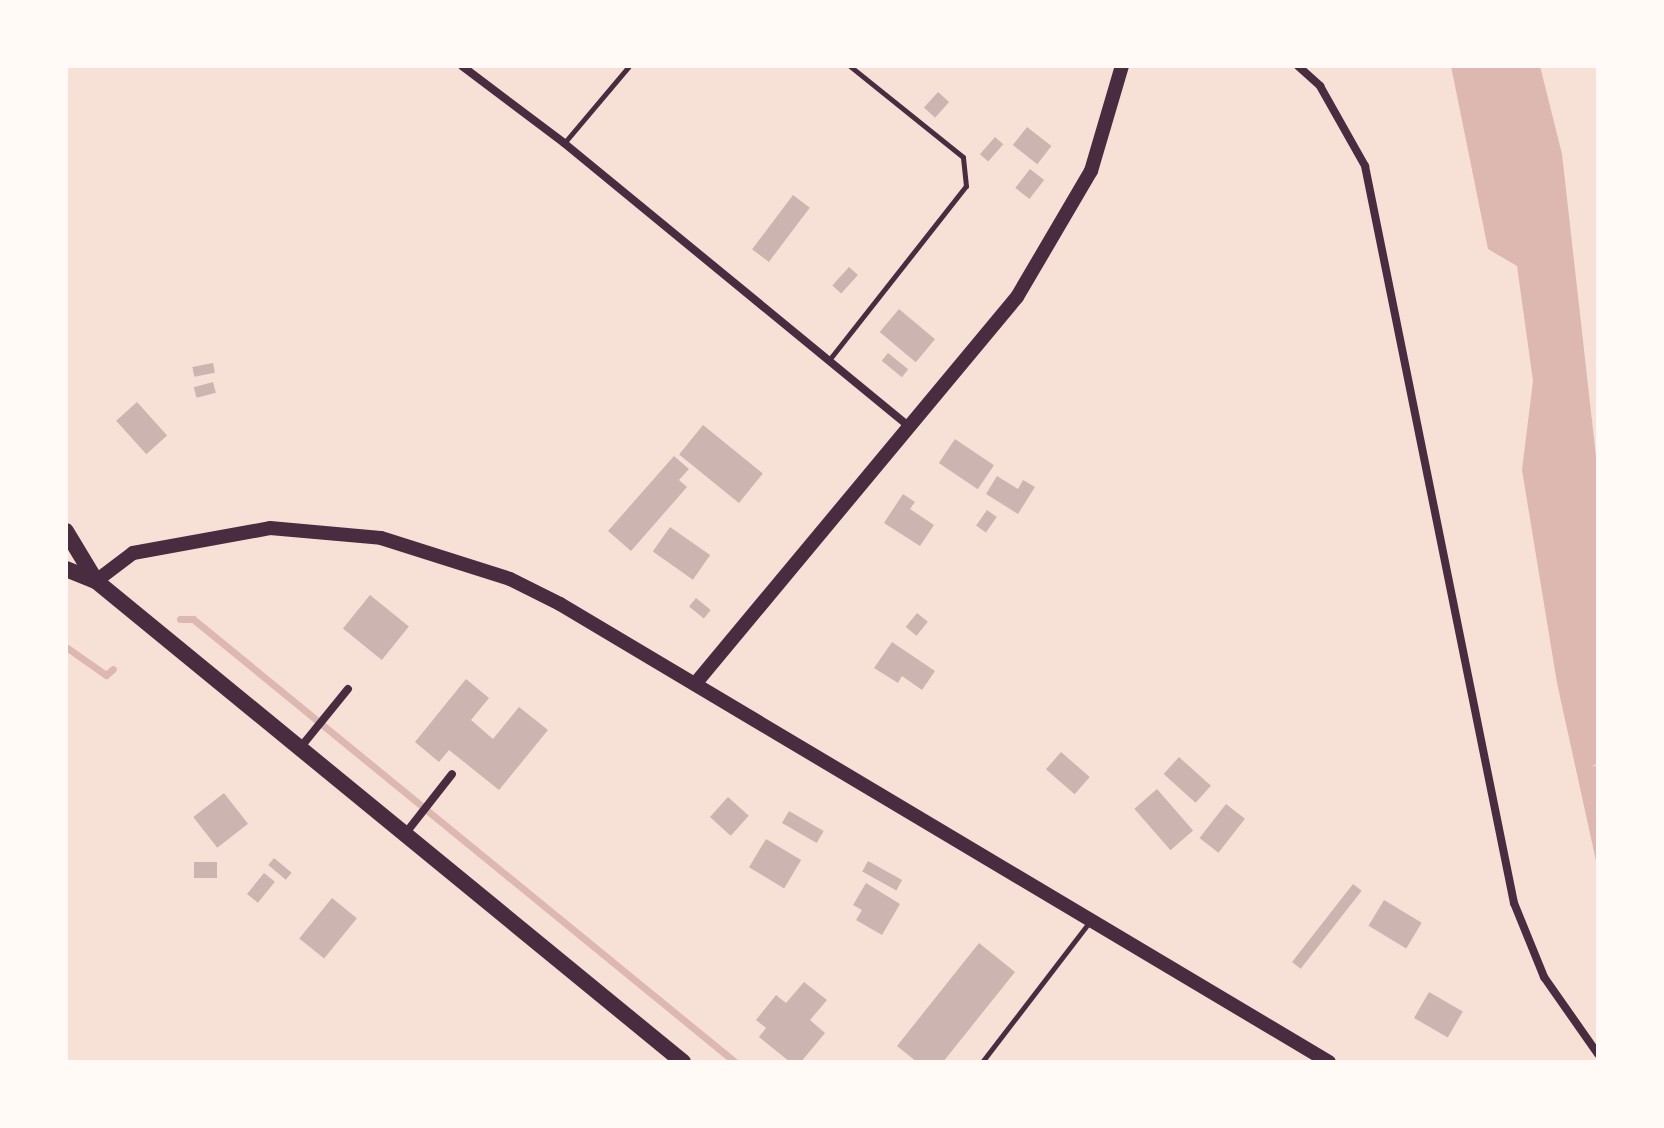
<!DOCTYPE html>
<style>
body{margin:0}
#map{position:relative;width:1664px;height:1128px;overflow:hidden;background:#f7e1d7;font-family:"Roboto Condensed",sans-serif}
div>[style]{position:absolute}
.water>*{inset:0;background:#dcb8b0}
.stream>*{height:7px;margin:-3.5px;padding:0 3.5px;transform-origin:3.5px;border-radius:3.5px;background:#dcb8b0}
.building>*{inset:0;background:#ccb4b1;transform-origin:0 0}
.service>*{height:5px;margin:-2.5px;padding:0 2.5px;transform-origin:2.5px;border-radius:2.5px;background:#4a2c40}
.minor>*{height:8px;margin:-4px;padding:0 4px;transform-origin:4px;border-radius:4px;background:#4a2c40}
.secondary>*{height:14px;margin:-7px;padding:0 7px;transform-origin:7px;border-radius:7px;background:#4a2c40}
.primary>*{height:14px;margin:-7px;padding:0 7px;transform-origin:7px;border-radius:7px;background:#4a2c40}
.trunk>*{height:16px;margin:-8px;padding:0 8px;transform-origin:8px;border-radius:8px;background:#4a2c40}
span{translate:-50% -50%;white-space:nowrap;text-align:center;line-height:1.15;-webkit-text-stroke:6px #fffaf5;paint-order:stroke}
.frame{position:absolute;inset:0;border:68px solid #fffaf5;pointer-events:none}
</style>
<div id="map">
<div class="water">
<i style="clip-path:polygon(1451px 66px,1540px 66px,1562px 154px,1598px 474px,1598px 763px,1591px 767px,1598px 765px,1598px 870px,1557px 683px,1522px 470px,1533px 381px,1517px 266px,1488px 249px)"></i>
</div>
<div class="stream">
<i style="left:180px;top:619px;width:13px"></i>
<i style="left:193px;top:619px;width:700px;rotate:39.26deg"></i>
<i style="left:66px;top:647px;width:49px;rotate:35deg"></i>
<i style="left:106px;top:675px;width:9px;rotate:-41deg"></i>
</div>
<div class="building">
<i style="left:938px;top:92px;width:15px;height:21px;rotate:42deg"></i>
<i style="left:1027px;top:127px;width:31px;height:23px;rotate:38deg"></i>
<i style="left:995px;top:137px;width:11px;height:23px;rotate:41deg"></i>
<i style="left:1030px;top:169px;width:18px;height:24px;rotate:38deg"></i>
<i style="left:793px;top:195px;width:21px;height:68px;rotate:37deg"></i>
<i style="left:849px;top:267px;width:12px;height:25px;rotate:42deg"></i>
<i style="left:899px;top:309px;width:47px;height:30px;rotate:40deg"></i>
<i style="left:888px;top:353px;width:26px;height:10px;rotate:39deg"></i>
<i style="left:213px;top:363px;width:10px;height:21px;rotate:79deg"></i>
<i style="left:213px;top:382px;width:11px;height:20px;rotate:75deg"></i>
<i style="left:137px;top:402px;width:45px;height:28px;rotate:48deg"></i>
<i style="left:703px;top:425px;width:77px;height:38px;rotate:39deg"></i>
<i style="left:955px;top:439px;width:47px;height:29px;rotate:34deg"></i>
<i style="clip-path:polygon(674px 456px,689px 469px,679px 480px,687px 487px,631px 551px,608px 531px)"></i>
<i style="clip-path:polygon(997px 476px,1018px 489px,1023px 480px,1035px 487px,1018px 514px,986px 494px)"></i>
<i style="clip-path:polygon(903px 494px,915px 502px,910px 509px,934px 525px,920px 546px,884px 523px)"></i>
<i style="left:987px;top:510px;width:12px;height:19px;rotate:35deg"></i>
<i style="left:670px;top:527px;width:49px;height:30px;rotate:35deg"></i>
<i style="left:370px;top:595px;width:50px;height:43px;rotate:39deg"></i>
<i style="left:696px;top:598px;width:19px;height:11px;rotate:39deg"></i>
<i style="left:917px;top:613px;width:14px;height:18px;rotate:39deg"></i>
<i style="clip-path:polygon(892px 642px,935px 671px,922px 690px,902px 676px,898px 683px,874px 668px)"></i>
<i style="clip-path:polygon(466px 679px,489px 698px,471px 720px,493px 739px,519px 707px,548px 730px,499px 790px,449px 750px,439px 762px,415px 742px)"></i>
<i style="left:1061px;top:752px;width:38px;height:23px;rotate:41deg"></i>
<i style="left:1179px;top:757px;width:43px;height:23px;rotate:42deg"></i>
<i style="left:1157px;top:789px;width:55px;height:30px;rotate:49deg"></i>
<i style="left:224px;top:793px;width:39px;height:39px;rotate:52deg"></i>
<i style="left:728px;top:797px;width:28px;height:27px;rotate:42deg"></i>
<i style="left:1226px;top:804px;width:24px;height:43px;rotate:38deg"></i>
<i style="left:789px;top:811px;width:40px;height:14px;rotate:30deg"></i>
<i style="left:766px;top:839px;width:41px;height:33px;rotate:31deg"></i>
<i style="left:274px;top:858px;width:23px;height:9px;rotate:40deg"></i>
<i style="left:868px;top:861px;width:39px;height:12px;rotate:29deg"></i>
<i style="left:194px;top:862px;width:23px;height:16px"></i>
<i style="left:264px;top:873px;width:14px;height:27px;rotate:39deg"></i>
<i style="clip-path:polygon(866px 883px,900px 904px,882px 935px,856px 920px,862px 910px,853px 905px)"></i>
<i style="left:1353px;top:884px;width:11px;height:99px;rotate:38deg"></i>
<i style="left:332px;top:898px;width:32px;height:52px;rotate:39deg"></i>
<i style="left:1384px;top:900px;width:44px;height:30px;rotate:31deg"></i>
<i style="clip-path:polygon(979px 943px,1015px 972px,943px 1062px,917px 1062px,897px 1046px)"></i>
<i style="clip-path:polygon(804px 982px,827px 1000px,810px 1020px,825px 1033px,801px 1062px,790px 1062px,759px 1037px,766px 1028px,756px 1020px,776px 995px,786px 1003px)"></i>
<i style="left:1429px;top:992px;width:39px;height:30px;rotate:30deg"></i>
</div>
<div class="service">
<i style="left:565px;top:142px;width:99px;rotate:-49.9deg"></i>
<i style="left:829px;top:360px;width:221px;rotate:-51.8deg"></i>
<i style="left:966px;top:186px;width:29px;rotate:-96deg"></i>
<i style="left:963px;top:157px;width:145px;rotate:-141.2deg"></i>
<i style="left:982px;top:1062px;width:178px;rotate:-52.5deg"></i>
</div>
<div class="minor">
<i style="left:462px;top:66px;width:128px;rotate:37deg"></i>
<i style="left:564px;top:143px;width:449px;rotate:39.4deg"></i>
<i style="left:1298px;top:66px;width:30px;rotate:42deg"></i>
<i style="left:1320px;top:86px;width:92px;rotate:60.6deg"></i>
<i style="left:1365px;top:166px;width:752px;rotate:78.57deg"></i>
<i style="left:1514px;top:903px;width:80px;rotate:67.9deg"></i>
<i style="left:1544px;top:977px;width:94px;rotate:55deg"></i>
<i style="left:300px;top:748px;width:76px;rotate:-50.9deg"></i>
<i style="left:405px;top:834px;width:76px;rotate:-51.9deg"></i>
</div>
<div class="secondary">
<i style="left:695px;top:684px;width:503px;rotate:-50.24deg"></i>
<i style="left:1017px;top:297px;width:146px;rotate:-59.6deg"></i>
<i style="left:1091px;top:171px;width:109px;rotate:-73.6deg"></i>
</div>
<div class="primary">
<i style="left:96px;top:581px;width:46px;rotate:-37.1deg"></i>
<i style="left:133px;top:553px;width:139px;rotate:-10.3deg"></i>
<i style="left:270px;top:528px;width:111px;rotate:5.1deg"></i>
<i style="left:381px;top:538px;width:135px;rotate:17.6deg"></i>
<i style="left:510px;top:579px;width:56px;rotate:26.6deg"></i>
<i style="left:560px;top:604px;width:895px;rotate:30.78deg"></i>
</div>
<div class="trunk">
<i style="left:66px;top:531px;width:58px;rotate:59deg"></i>
<i style="left:66px;top:569px;width:32px;rotate:22deg"></i>
<i style="left:96px;top:581px;width:759px;rotate:39.33deg"></i>
</div>
<div class="frame"></div>
</div>
